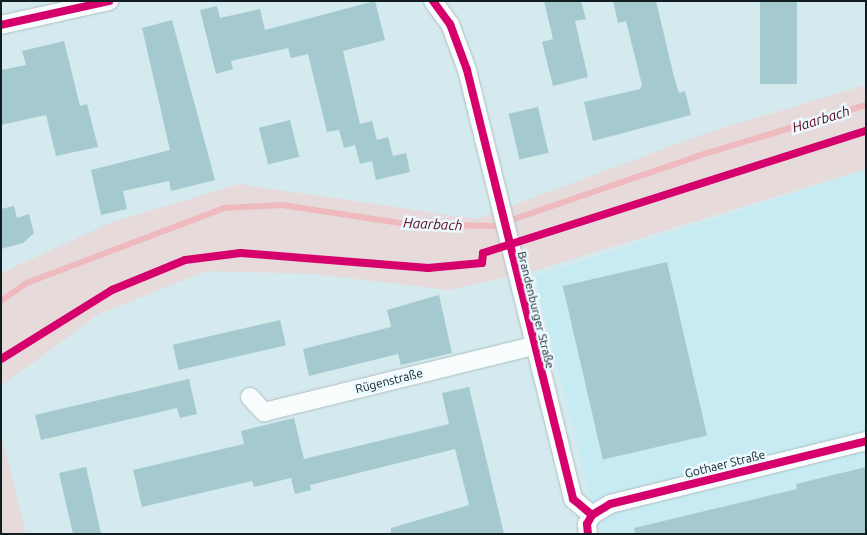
<!DOCTYPE html>
<meta charset="utf-8">
<style>
body{margin:0}
#map{position:relative;width:867px;height:535px;overflow:hidden;background:#d4eaee;font-family:Ubuntu,sans-serif}
div>[style]{position:absolute}
.built>*{inset:0;background:#c6ebf2}
.green>*{inset:0;background:#e6dadb}
.stream>*{height:5.5px;margin:-2.75px;padding:0 2.75px;transform-origin:2.75px;border-radius:2.75px;background:#efbabe}
.building>*{inset:0;background:#a4cad0;transform-origin:0 0}
.roads{filter:drop-shadow(0 0 1px #aebfc1) drop-shadow(0 0 1px #aebfc1)}
.minor>*{height:18px;margin:-9px;padding:0 9px;transform-origin:9px;border-radius:9px;background:#f9fcfc}
.cycleway>*{height:8px;margin:-4px;padding:0 4px;transform-origin:4px;border-radius:4px;background:#d6006c}
span{translate:-50% -50%;white-space:nowrap;text-align:center;line-height:1.15;-webkit-text-stroke:5px #eaf9fd;paint-order:stroke}
.street-label{font-size:12px;color:#111f22}
.water-label{font-size:14px;color:#600017;font-style:italic}
.frame{position:absolute;inset:0;border:2px solid #111f22;pointer-events:none}
</style>
<div id="map">
<div class="built">
<i style="clip-path:polygon(866px 170px,866px 534px,600px 534px,535px 276px)"></i>
</div>
<div class="green">
<i style="clip-path:polygon(866px 85px,866px 169px,531px 272px,448px 290px,314px 274px,206px 271px,99px 314px,1px 386px,1px 273px,112px 222px,239px 184px,477px 219px,706px 133px)"></i>
<i style="clip-path:polygon(1px 433px,26px 534px,1px 534px)"></i>
</div>
<div class="stream">
<i style="left:1px;top:301px;width:32px;rotate:-35deg"></i>
<i style="left:27px;top:283px;width:211px;rotate:-20.8deg"></i>
<i style="left:224px;top:208px;width:58px;rotate:-3deg"></i>
<i style="left:282px;top:205px;width:126px;rotate:8.6deg"></i>
<i style="left:407px;top:224px;width:87px;rotate:1.3deg"></i>
<i style="left:494px;top:226px;width:216px;rotate:-18.9deg"></i>
<i style="left:698px;top:156px;width:176px;rotate:-16.9deg"></i>
</div>
<div class="building">
<i style="clip-path:polygon(375px 1px,385px 40px,343px 51px,360px 124px,372px 121px,377px 140px,388px 137px,393px 156px,406px 153px,410px 172px,376px 180px,372px 161px,360px 164px,355px 145px,344px 148px,339px 130px,327px 132px,308px 54px,291px 58px,288px 48px,231px 61px,233px 69px,216px 74px,200px 10px,217px 6px,220px 18px,260px 9px,265px 30px)"></i>
<i style="clip-path:polygon(544px 1px,581px 1px,586px 19px,575px 21px,588px 77px,553px 86px,542px 42px,553px 39px)"></i>
<i style="clip-path:polygon(613px 1px,656px 1px,674px 77px,679px 93px,685px 91px,691px 115px,593px 141px,584px 102px,640px 89px,642px 85px,626px 21px,618px 23px)"></i>
<i style="left:760px;top:1px;width:37px;height:83px"></i>
<i style="clip-path:polygon(172px 20px,215px 180px,171px 191px,169px 181px,123px 191px,127px 209px,101px 215px,91px 170px,170px 150px,142px 28px)"></i>
<i style="clip-path:polygon(64px 41px,80px 106px,87px 104px,98px 147px,56px 156px,46px 115px,1px 125px,1px 70px,26px 65px,22px 51px)"></i>
<i style="left:538px;top:107px;width:47px;height:30px;rotate:77deg"></i>
<i style="left:290px;top:120px;width:38px;height:32px;rotate:76deg"></i>
<i style="clip-path:polygon(14px 206px,17px 218px,29px 214px,34px 233px,23px 243px,1px 249px,1px 209px)"></i>
<i style="left:667px;top:262px;width:178px;height:107px;rotate:77deg"></i>
<i style="clip-path:polygon(439px 295px,452px 353px,401px 365px,398px 354px,309px 376px,303px 349px,391px 327px,387px 310px)"></i>
<i style="left:280px;top:320px;width:26px;height:110px;rotate:77deg"></i>
<i style="clip-path:polygon(189px 379px,197px 414px,180px 418px,177px 408px,41px 440px,35px 415px)"></i>
<i style="clip-path:polygon(469px 387px,504px 534px,391px 534px,391px 528px,469px 505px,455px 449px,310px 485px,311px 490px,295px 494px,291px 478px,254px 487px,252px 481px,142px 507px,133px 470px,244px 444px,241px 431px,294px 418px,304px 459px,449px 424px,442px 393px)"></i>
<i style="clip-path:polygon(86px 467px,91px 489px,101px 534px,73px 534px,64px 495px,59px 473px)"></i>
<i style="clip-path:polygon(866px 467px,866px 534px,635px 534px,634px 528px,797px 489px,796px 484px)"></i>
</div>
<div class="roads">
<div class="minor">
<i style="left:433px;top:1px;width:29px;rotate:54deg"></i>
<i style="left:450px;top:24px;width:49px;rotate:69.7deg"></i>
<i style="left:467px;top:70px;width:442px;rotate:76.1deg"></i>
<i style="left:573px;top:499px;width:25px;rotate:40deg"></i>
<i style="left:1px;top:25px;width:111px;rotate:-12.5deg"></i>
<i style="left:250px;top:397px;width:21px;rotate:47deg"></i>
<i style="left:264px;top:412px;width:277px;rotate:-13.8deg"></i>
<i style="left:588px;top:534px;width:10px;rotate:-96deg"></i>
<i style="left:587px;top:524px;width:10px;rotate:-61deg"></i>
<i style="left:592px;top:515px;width:21px;rotate:-31deg"></i>
<i style="left:610px;top:504px;width:264px;rotate:-13.8deg"></i>
</div>
</div>
<div class="cycleway">
<i style="left:433px;top:1px;width:29px;rotate:54deg"></i>
<i style="left:450px;top:24px;width:49px;rotate:69.7deg"></i>
<i style="left:467px;top:70px;width:442px;rotate:76.1deg"></i>
<i style="left:573px;top:499px;width:25px;rotate:40deg"></i>
<i style="left:1px;top:25px;width:111px;rotate:-12.5deg"></i>
<i style="left:1px;top:359px;width:131px;rotate:-31.9deg"></i>
<i style="left:112px;top:290px;width:79px;rotate:-22.3deg"></i>
<i style="left:185px;top:260px;width:56px;rotate:-7.1deg"></i>
<i style="left:241px;top:253px;width:188px;rotate:4.6deg"></i>
<i style="left:428px;top:268px;width:54px;rotate:-5.3deg"></i>
<i style="left:482px;top:263px;width:10px;rotate:-84deg"></i>
<i style="left:483px;top:253px;width:402px;rotate:-17.7deg"></i>
<i style="left:588px;top:534px;width:10px;rotate:-96deg"></i>
<i style="left:587px;top:524px;width:10px;rotate:-61deg"></i>
<i style="left:592px;top:515px;width:21px;rotate:-31deg"></i>
<i style="left:610px;top:504px;width:264px;rotate:-13.8deg"></i>
</div>
<div class="street-label">
<span style="left:536px;top:310px;rotate:76deg">Brandenburger Straße</span>
<span style="left:389px;top:381px;rotate:-14deg">Rügenstraße</span>
<span style="left:725px;top:464px;rotate:-14deg">Gothaer Straße</span>
</div>
<div class="water-label">
<span style="left:821px;top:119px;rotate:-17deg">Haarbach</span>
<span style="left:433px;top:224px;rotate:3deg">Haarbach</span>
</div>
<div class="frame"></div>
</div>
